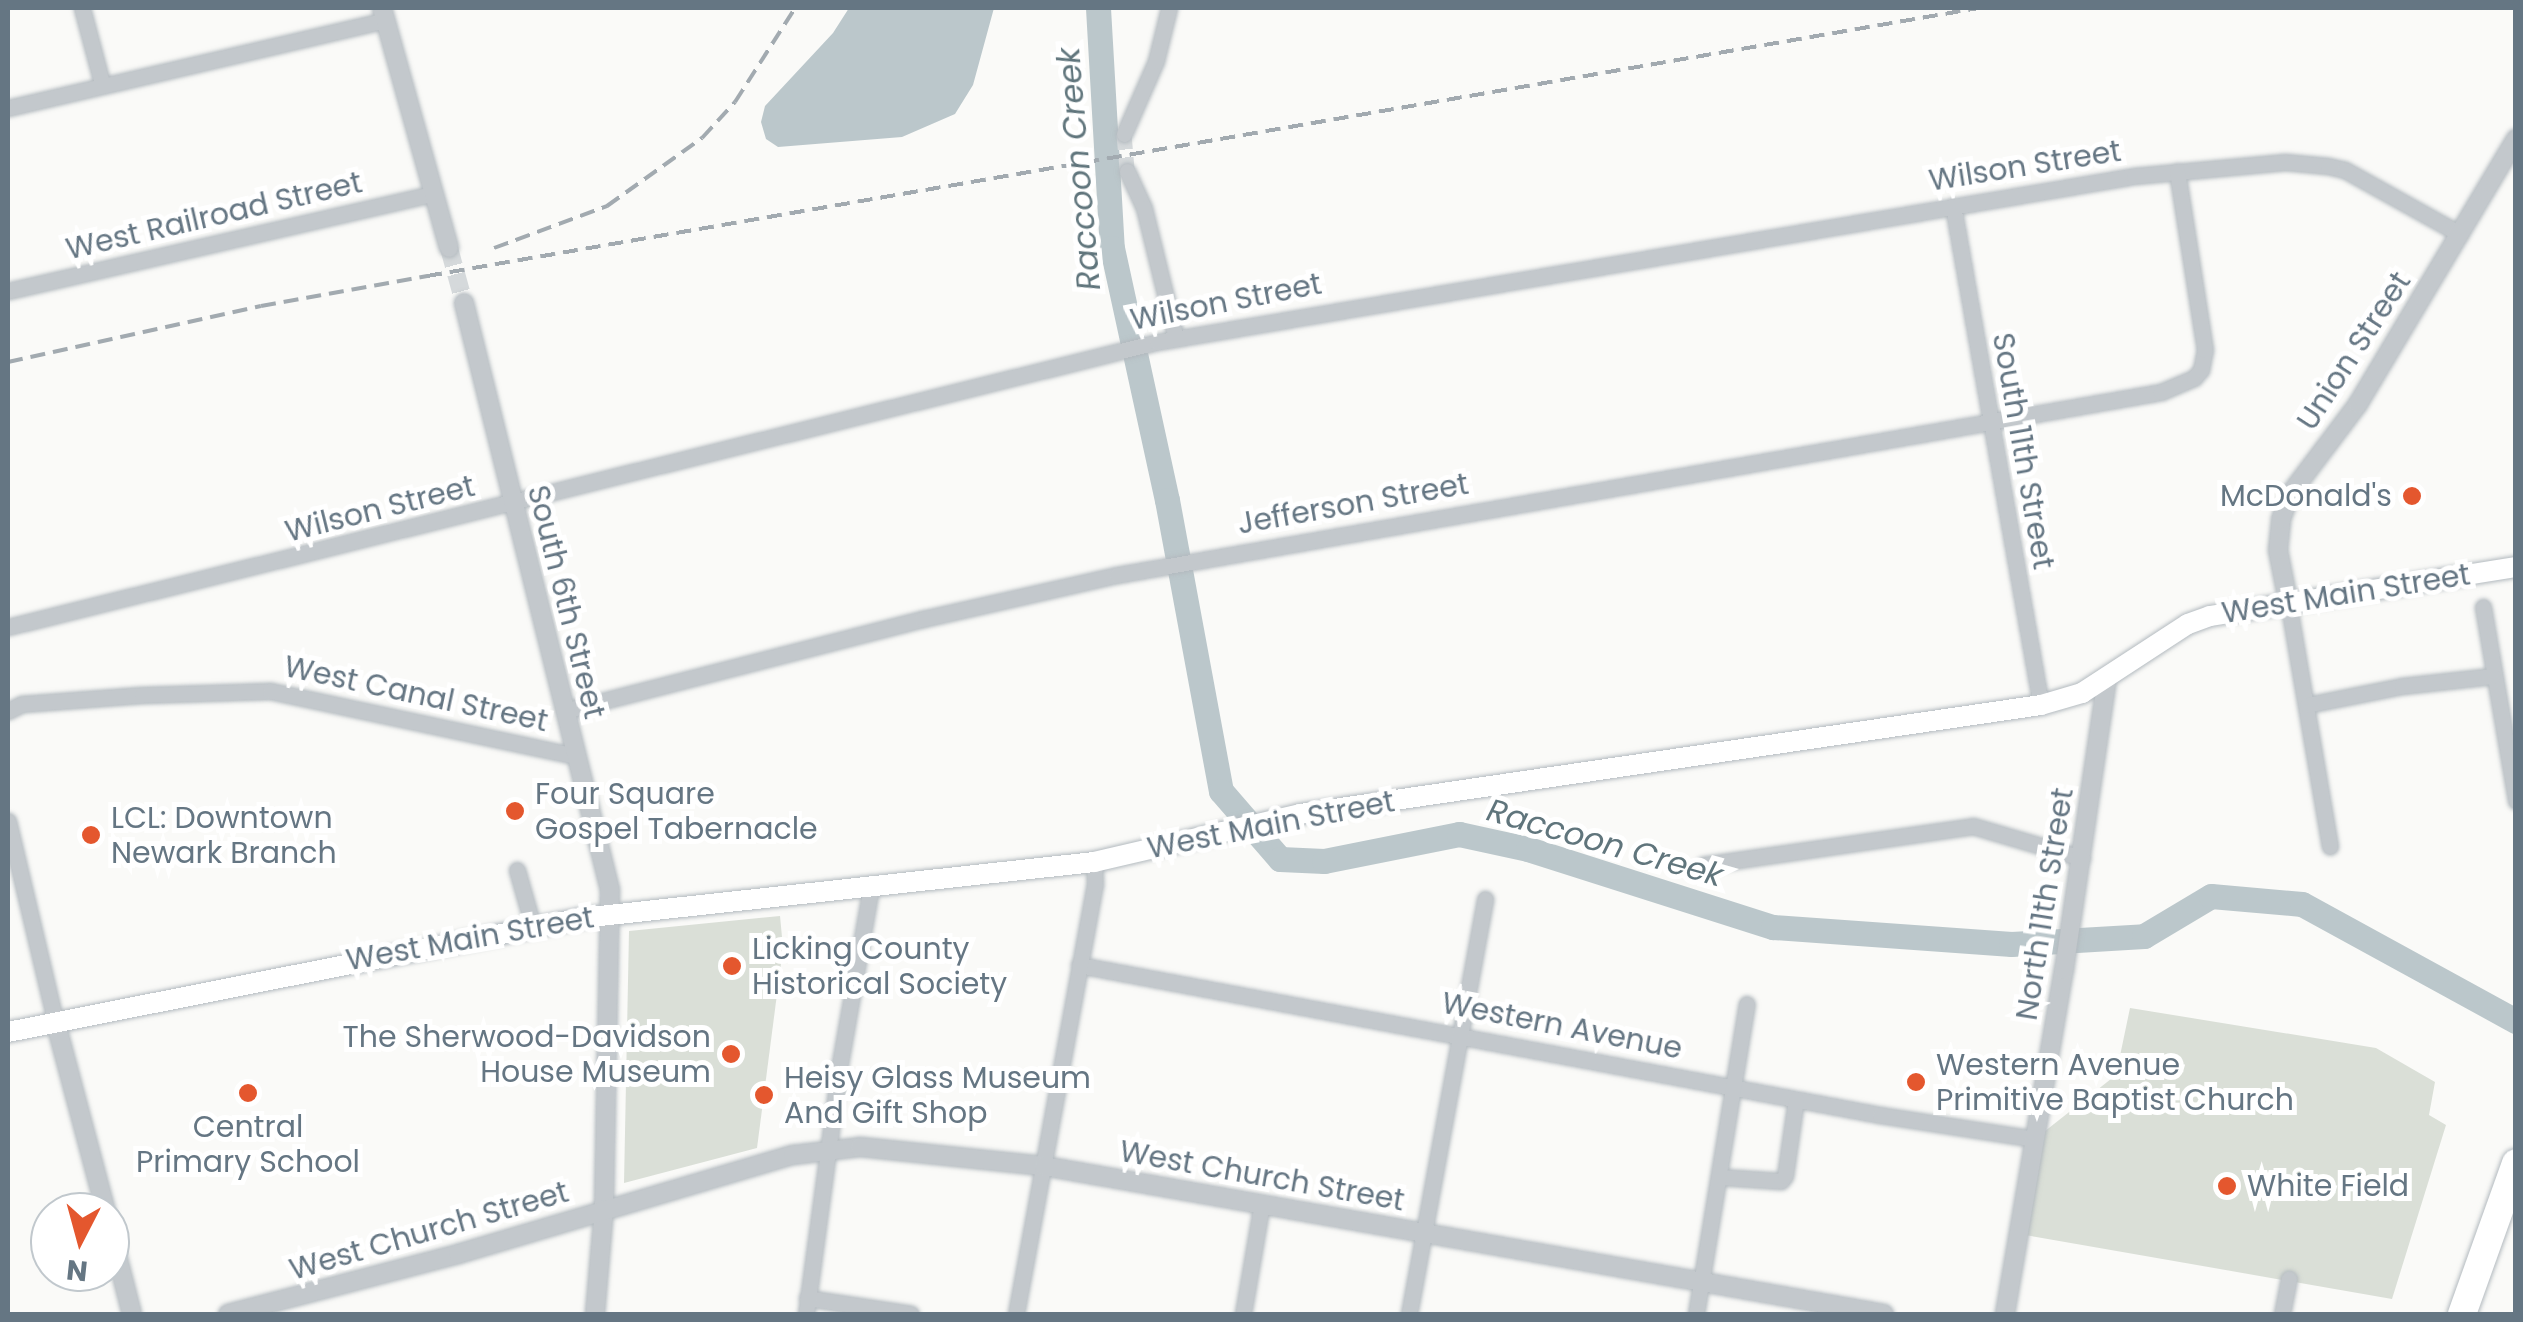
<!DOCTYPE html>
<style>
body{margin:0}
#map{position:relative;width:2523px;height:1322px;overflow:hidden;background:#fafaf8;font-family:Poppins,sans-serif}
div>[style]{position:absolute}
.green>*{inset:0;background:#dadfd7}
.water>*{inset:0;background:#bbc7cb}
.river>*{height:25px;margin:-12.5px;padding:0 12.5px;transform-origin:12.5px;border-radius:12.5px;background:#bbc7cb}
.minor-tunnel>*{height:15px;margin-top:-7.5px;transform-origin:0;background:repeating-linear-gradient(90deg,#d5d9db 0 15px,transparent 0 23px)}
.tertiary-tunnel>*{height:18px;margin-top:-9px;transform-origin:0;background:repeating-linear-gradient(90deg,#d5d9db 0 18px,transparent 0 27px)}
.roads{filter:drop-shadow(0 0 2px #b3babf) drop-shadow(0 0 2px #b3babf)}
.minor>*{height:15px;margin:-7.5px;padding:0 7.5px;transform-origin:7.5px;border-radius:7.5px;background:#c3c8cc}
.tertiary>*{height:18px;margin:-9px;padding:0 9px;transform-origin:9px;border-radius:9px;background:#c3c8cc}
.secondary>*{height:20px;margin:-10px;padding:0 10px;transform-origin:10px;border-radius:10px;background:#fff}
.motorway>*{height:28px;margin:-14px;padding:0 14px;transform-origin:14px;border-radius:14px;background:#fff}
.rail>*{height:4px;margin-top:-2px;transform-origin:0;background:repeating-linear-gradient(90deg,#a2aab0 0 15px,transparent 0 23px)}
.dots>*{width:28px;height:28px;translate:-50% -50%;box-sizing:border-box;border:5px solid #fff;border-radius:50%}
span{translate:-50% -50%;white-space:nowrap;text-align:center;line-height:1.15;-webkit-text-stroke:10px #fff;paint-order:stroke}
.street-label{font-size:30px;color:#657683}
.poi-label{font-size:30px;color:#657683}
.right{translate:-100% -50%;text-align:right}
.left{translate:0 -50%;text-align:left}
.water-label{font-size:32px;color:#60757c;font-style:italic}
.frame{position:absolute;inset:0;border:10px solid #657683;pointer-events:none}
.north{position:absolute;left:30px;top:1192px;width:100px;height:100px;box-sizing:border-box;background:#fff;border:2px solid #c1c8cd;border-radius:50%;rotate:186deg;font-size:28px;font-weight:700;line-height:40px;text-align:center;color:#657683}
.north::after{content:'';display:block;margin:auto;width:35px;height:45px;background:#e4572e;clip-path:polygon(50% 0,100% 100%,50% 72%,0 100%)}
</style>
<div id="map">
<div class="green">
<i style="clip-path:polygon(780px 916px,783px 948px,757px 1148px,624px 1183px,629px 931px)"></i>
<i style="clip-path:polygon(2130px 1008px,2376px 1048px,2435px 1082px,2429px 1115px,2446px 1125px,2392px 1299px,2019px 1234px,2035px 1139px,2116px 1075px)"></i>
</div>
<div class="water">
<i style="clip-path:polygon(849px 8px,994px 8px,973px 85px,955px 114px,902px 137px,778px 147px,766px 139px,761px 122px,765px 106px,833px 33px)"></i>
</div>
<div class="river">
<i style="left:1098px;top:8px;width:240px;rotate:86.7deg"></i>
<i style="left:1112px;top:248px;width:258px;rotate:77.7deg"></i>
<i style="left:1167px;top:500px;width:296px;rotate:79.5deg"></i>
<i style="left:1221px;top:791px;width:90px;rotate:49.1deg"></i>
<i style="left:1280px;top:859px;width:44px;rotate:2.6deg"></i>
<i style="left:1324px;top:861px;width:138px;rotate:-11.3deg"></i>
<i style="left:1459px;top:834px;width:71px;rotate:12.3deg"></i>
<i style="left:1528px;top:849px;width:257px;rotate:17.7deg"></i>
<i style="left:1773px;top:927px;width:239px;rotate:4.1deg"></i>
<i style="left:2011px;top:944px;width:133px;rotate:-3.4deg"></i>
<i style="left:2144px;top:936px;width:78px;rotate:-30.8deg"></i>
<i style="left:2211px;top:896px;width:91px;rotate:5deg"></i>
<i style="left:2302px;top:904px;width:244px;rotate:28.7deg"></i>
</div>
<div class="minor-tunnel">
<i style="left:1124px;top:134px;width:37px;rotate:85deg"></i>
</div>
<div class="tertiary-tunnel">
<i style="left:449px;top:248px;width:57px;rotate:74.7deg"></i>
</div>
<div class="roads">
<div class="minor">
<i style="left:82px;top:8px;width:78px;rotate:75.1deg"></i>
<i style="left:8px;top:108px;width:387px;rotate:-13.1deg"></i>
<i style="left:1124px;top:134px;width:80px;rotate:-66.3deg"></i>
<i style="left:1156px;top:61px;width:55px;rotate:-76.2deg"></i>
<i style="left:1127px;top:171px;width:41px;rotate:65.3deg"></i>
<i style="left:1144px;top:208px;width:134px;rotate:76.2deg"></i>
<i style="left:1953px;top:206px;width:507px;rotate:80deg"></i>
<i style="left:8px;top:291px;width:435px;rotate:-12.9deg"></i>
<i style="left:2288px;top:601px;width:249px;rotate:80.3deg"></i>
<i style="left:2483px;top:607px;width:197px;rotate:80.3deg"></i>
<i style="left:8px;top:627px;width:1184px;rotate:-13.93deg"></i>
<i style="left:1157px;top:342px;width:991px;rotate:-9.64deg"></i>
<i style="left:2134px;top:176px;width:152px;rotate:-5.3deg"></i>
<i style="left:2285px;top:162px;width:43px;rotate:5.3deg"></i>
<i style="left:2328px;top:166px;width:17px;rotate:13deg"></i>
<i style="left:2345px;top:170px;width:132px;rotate:29.1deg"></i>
<i style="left:2307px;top:705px;width:97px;rotate:-11.3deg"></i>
<i style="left:2402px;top:686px;width:91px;rotate:-6.3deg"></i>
<i style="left:8px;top:711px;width:16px;rotate:-27deg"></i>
<i style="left:22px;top:704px;width:120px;rotate:-4.3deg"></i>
<i style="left:142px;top:695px;width:128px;rotate:-1.8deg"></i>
<i style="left:270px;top:691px;width:313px;rotate:12deg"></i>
<i style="left:564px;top:711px;width:371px;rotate:-14.4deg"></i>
<i style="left:923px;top:619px;width:199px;rotate:-12.8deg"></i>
<i style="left:1117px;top:575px;width:1060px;rotate:-9.94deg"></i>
<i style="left:2161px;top:392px;width:36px;rotate:-23deg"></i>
<i style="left:2194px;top:378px;width:11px;rotate:-49deg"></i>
<i style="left:2201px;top:370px;width:20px;rotate:-79deg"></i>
<i style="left:2205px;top:350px;width:181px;rotate:-98.9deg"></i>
<i style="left:8px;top:821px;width:204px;rotate:76.7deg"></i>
<i style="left:1703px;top:865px;width:273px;rotate:-8.2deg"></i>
<i style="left:1973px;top:826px;width:114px;rotate:16.4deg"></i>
<i style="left:517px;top:870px;width:58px;rotate:74.1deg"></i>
<i style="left:1079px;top:965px;width:815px;rotate:10.61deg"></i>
<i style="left:1880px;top:1115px;width:157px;rotate:8.8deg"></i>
<i style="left:1721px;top:1177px;width:60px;rotate:3.8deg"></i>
<i style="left:1781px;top:1181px;width:6px;rotate:-51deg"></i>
<i style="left:1785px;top:1176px;width:77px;rotate:-81.8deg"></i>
<i style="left:807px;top:1298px;width:105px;rotate:8.7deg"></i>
<i style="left:806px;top:1314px;width:247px;rotate:-82.3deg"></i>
<i style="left:839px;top:1069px;width:184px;rotate:-80deg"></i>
<i style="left:1016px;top:1314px;width:436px;rotate:-79.6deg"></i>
<i style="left:1095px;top:885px;width:23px;rotate:-92deg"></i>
<i style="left:1243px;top:1314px;width:113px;rotate:-80.3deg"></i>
<i style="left:1409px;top:1314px;width:422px;rotate:-79.6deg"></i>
<i style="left:1696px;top:1314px;width:314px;rotate:-80.7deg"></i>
<i style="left:2282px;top:1314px;width:36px;rotate:-79deg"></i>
</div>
<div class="tertiary">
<i style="left:382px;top:8px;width:249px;rotate:74.4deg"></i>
<i style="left:464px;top:303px;width:605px;rotate:76.03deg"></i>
<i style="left:610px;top:890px;width:319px;rotate:91.1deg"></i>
<i style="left:604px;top:1209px;width:105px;rotate:94.9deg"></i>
<i style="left:2288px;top:601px;width:52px;rotate:-101.1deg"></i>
<i style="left:2278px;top:550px;width:31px;rotate:-84deg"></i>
<i style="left:2281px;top:519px;width:28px;rotate:-69deg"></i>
<i style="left:2291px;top:493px;width:111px;rotate:-53deg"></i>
<i style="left:2358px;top:404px;width:309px;rotate:-59.2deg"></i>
<i style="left:55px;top:1020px;width:199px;rotate:75.1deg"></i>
<i style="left:110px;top:1228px;width:89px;rotate:75.7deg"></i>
<i style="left:228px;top:1314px;width:238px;rotate:-14.6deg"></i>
<i style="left:458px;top:1254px;width:349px;rotate:-16.5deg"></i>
<i style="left:793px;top:1155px;width:67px;rotate:-6.8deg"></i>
<i style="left:860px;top:1147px;width:185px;rotate:5.9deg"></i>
<i style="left:1044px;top:1166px;width:853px;rotate:9.99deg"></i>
<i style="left:2005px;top:1314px;width:349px;rotate:-80.3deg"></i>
<i style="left:2064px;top:970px;width:294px;rotate:-81.6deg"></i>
</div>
<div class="secondary">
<i style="left:8px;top:1032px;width:585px;rotate:-11.23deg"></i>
<i style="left:582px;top:918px;width:515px;rotate:-6.24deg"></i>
<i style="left:1094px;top:862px;width:212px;rotate:-13.1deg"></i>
<i style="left:1300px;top:814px;width:749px;rotate:-8.37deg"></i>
<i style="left:2041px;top:705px;width:43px;rotate:-16.3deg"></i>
<i style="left:2082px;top:693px;width:126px;rotate:-33.1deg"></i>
<i style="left:2188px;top:624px;width:23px;rotate:-20deg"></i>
<i style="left:2210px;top:616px;width:310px;rotate:-9.1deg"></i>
</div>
<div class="motorway">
<i style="left:2462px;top:1314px;width:160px;rotate:-70.3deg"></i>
</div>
</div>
<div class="rail">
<i style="left:494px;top:248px;width:121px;rotate:-20.4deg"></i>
<i style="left:607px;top:206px;width:117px;rotate:-35.6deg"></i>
<i style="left:702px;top:138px;width:49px;rotate:-47.5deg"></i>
<i style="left:735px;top:102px;width:112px;rotate:-57.4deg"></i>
<i style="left:8px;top:362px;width:259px;rotate:-12.5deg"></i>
<i style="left:261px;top:306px;width:169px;rotate:-10.2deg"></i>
<i style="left:427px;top:276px;width:1574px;rotate:-9.8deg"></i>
</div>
<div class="dots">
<i style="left:2412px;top:496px;background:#e4572e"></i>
<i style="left:515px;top:811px;background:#e4572e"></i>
<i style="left:91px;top:835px;background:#e4572e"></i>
<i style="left:732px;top:966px;background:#e4572e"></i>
<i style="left:731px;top:1054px;background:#e4572e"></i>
<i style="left:1916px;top:1082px;background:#e4572e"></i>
<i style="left:248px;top:1093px;background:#e4572e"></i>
<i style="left:764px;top:1095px;background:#e4572e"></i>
<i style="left:2227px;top:1186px;background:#e4572e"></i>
</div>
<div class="street-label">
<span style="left:2025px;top:166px;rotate:-9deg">Wilson Street</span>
<span style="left:214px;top:216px;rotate:-13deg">West Railroad Street</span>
<span style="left:1226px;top:302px;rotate:-11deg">Wilson Street</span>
<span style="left:2354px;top:351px;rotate:-57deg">Union Street</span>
<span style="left:2023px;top:451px;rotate:80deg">South 11th Street</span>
<span style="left:1353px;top:504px;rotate:-10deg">Jefferson Street</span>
<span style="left:380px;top:509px;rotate:-14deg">Wilson Street</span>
<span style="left:2346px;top:594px;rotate:-9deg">West Main Street</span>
<span style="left:566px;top:602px;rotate:76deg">South 6th Street</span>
<span style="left:416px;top:694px;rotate:12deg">West Canal Street</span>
<span style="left:1271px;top:825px;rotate:-11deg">West Main Street</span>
<span style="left:2045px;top:904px;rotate:-81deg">North 11th Street</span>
<span style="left:470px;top:939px;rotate:-10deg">West Main Street</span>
<span style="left:1562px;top:1026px;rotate:11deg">Western Avenue</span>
<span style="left:1262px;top:1176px;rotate:10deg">West Church Street</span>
<span style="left:429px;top:1231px;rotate:-16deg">West Church Street</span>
</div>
<div class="poi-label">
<span class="right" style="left:2392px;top:496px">McDonald's</span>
<span class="left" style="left:535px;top:811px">Four Square<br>Gospel Tabernacle</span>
<span class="left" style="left:111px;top:835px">LCL: Downtown<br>Newark Branch</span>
<span class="left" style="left:752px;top:966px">Licking County<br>Historical Society</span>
<span class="right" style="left:711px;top:1054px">The Sherwood-Davidson<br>House Museum</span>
<span class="left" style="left:1936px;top:1082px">Western Avenue<br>Primitive Baptist Church</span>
<span class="left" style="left:784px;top:1095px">Heisy Glass Museum<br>And Gift Shop</span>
<span style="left:248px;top:1144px">Central<br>Primary School</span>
<span class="left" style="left:2247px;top:1186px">White Field</span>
</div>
<div class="water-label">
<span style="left:1079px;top:169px;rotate:-95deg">Raccoon Creek</span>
<span style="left:1605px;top:843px;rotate:16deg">Raccoon Creek</span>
</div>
<div class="frame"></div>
<div class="north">N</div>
</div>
